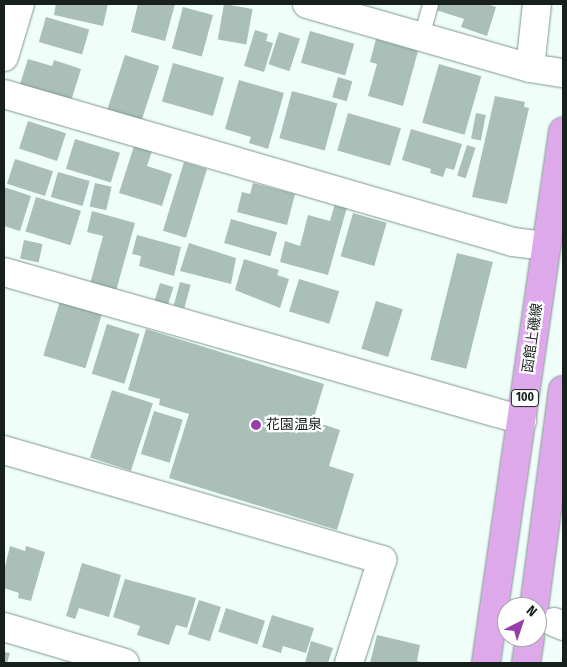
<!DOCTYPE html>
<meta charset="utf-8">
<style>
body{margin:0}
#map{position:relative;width:567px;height:667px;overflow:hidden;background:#f0fefa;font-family:"Fira Sans Condensed","Noto Sans JP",sans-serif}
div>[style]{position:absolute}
.building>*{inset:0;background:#a9bfb8;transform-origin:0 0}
.roads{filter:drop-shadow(0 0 1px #7f958e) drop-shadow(0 0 1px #7f958e)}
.service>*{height:15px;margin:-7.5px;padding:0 7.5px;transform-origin:7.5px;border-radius:7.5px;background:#fff}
.minor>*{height:28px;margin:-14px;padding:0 14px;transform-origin:14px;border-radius:14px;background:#fff}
.primary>*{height:28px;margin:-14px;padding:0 14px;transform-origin:14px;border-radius:14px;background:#dea9ea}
.dots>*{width:14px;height:14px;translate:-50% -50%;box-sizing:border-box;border:2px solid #fff;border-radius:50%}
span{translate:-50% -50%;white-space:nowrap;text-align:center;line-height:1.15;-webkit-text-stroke:4.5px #fff;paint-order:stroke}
.shield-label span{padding:1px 4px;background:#fff;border:1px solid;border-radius:4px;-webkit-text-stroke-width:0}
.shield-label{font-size:12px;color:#18201d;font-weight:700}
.street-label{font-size:14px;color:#18201d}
.poi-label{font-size:14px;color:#18201d}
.left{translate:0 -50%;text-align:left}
.frame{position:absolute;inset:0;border:5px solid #18201d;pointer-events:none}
.north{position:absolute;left:497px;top:597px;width:50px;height:50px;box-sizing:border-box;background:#fff;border:1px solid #a3a6a5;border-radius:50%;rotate:41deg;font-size:14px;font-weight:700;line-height:20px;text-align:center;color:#18201d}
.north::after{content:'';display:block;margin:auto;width:18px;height:22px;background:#973eaa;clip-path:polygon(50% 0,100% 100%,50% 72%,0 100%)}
</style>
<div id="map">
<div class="building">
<i style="clip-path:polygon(56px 4px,108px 4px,103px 26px,54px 15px)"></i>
<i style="clip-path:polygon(138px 4px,175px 4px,165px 41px,131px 32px)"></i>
<i style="left:224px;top:4px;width:29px;height:36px;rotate:10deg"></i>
<i style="clip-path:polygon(434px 4px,487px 4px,496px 7px,487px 36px,461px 27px,464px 19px,433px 9px)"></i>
<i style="left:183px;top:7px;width:31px;height:43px;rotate:15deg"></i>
<i style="left:46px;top:17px;width:45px;height:26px;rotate:16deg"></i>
<i style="clip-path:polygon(255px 30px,268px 34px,266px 41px,273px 43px,264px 72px,244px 66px)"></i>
<i style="left:310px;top:31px;width:46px;height:33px;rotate:16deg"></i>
<i style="left:279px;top:32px;width:22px;height:34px;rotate:18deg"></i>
<i style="clip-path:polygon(376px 39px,418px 51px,403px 106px,368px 96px,377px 64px,370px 62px)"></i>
<i style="left:125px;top:55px;width:36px;height:58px;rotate:18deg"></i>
<i style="clip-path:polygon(28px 59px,52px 66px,54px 60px,81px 69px,71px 101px,20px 84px)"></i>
<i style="left:173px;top:63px;width:53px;height:40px;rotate:16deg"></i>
<i style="left:439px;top:64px;width:44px;height:61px;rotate:16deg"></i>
<i style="left:338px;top:77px;width:15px;height:21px;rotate:16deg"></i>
<i style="clip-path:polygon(239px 80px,284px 93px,268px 149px,249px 143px,251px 137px,225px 129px)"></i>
<i style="left:292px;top:91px;width:47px;height:49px;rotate:15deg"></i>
<i style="clip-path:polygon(495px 96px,525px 102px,524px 107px,529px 108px,507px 204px,472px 197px)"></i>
<i style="left:348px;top:113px;width:55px;height:39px;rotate:16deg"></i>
<i style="left:476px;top:113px;width:10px;height:26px;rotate:11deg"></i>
<i style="left:28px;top:121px;width:40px;height:29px;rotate:18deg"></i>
<i style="clip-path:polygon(411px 129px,462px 144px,454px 170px,446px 168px,443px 177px,430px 173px,431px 169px,402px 160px)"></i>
<i style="left:75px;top:139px;width:47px;height:31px;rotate:17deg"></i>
<i style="left:467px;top:145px;width:9px;height:32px;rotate:18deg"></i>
<i style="clip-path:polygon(134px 146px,152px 151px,147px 166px,172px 174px,162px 206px,119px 193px)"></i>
<i style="left:15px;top:159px;width:40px;height:26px;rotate:18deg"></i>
<i style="left:184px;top:162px;width:24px;height:72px;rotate:17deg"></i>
<i style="left:58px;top:172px;width:33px;height:26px;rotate:16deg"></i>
<i style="left:95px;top:183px;width:17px;height:24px;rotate:13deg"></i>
<i style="clip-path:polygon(253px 183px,295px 194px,287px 225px,237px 212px,242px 192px,250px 194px)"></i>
<i style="clip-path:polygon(4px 187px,31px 196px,20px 231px,4px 226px)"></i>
<i style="left:36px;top:197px;width:47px;height:36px;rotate:17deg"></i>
<i style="clip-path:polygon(335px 204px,347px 207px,328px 275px,280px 262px,285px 241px,300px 246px,308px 215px,330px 221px)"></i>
<i style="clip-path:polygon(92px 211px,135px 223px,116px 291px,90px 284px,103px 236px,87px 232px)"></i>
<i style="left:353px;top:213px;width:35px;height:45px;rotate:16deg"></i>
<i style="left:231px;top:219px;width:48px;height:25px;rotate:16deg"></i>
<i style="clip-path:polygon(137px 235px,181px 247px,174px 276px,139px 266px,141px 256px,132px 254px)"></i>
<i style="left:24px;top:240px;width:19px;height:19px;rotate:12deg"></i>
<i style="clip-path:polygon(189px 243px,236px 258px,231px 284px,180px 271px)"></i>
<i style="left:457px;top:253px;width:37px;height:110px;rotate:14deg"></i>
<i style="clip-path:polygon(244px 259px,279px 270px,277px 275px,289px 279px,280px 308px,235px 290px)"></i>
<i style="left:299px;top:279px;width:42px;height:34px;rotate:17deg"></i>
<i style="left:180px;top:282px;width:11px;height:24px;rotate:15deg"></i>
<i style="left:160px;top:283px;width:14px;height:21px;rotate:17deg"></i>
<i style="left:60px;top:301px;width:44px;height:57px;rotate:17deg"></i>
<i style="left:376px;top:301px;width:28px;height:50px;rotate:17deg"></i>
<i style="left:107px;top:324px;width:34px;height:52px;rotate:17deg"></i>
<i style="clip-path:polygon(146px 329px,324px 384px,313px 421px,340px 430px,329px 466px,354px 474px,337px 530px,169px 478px,189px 414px,159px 405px,160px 399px,128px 390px)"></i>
<i style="left:112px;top:390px;width:43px;height:71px;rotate:18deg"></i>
<i style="left:154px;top:411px;width:30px;height:45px;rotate:17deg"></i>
<i style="clip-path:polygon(10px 546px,25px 551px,26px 546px,45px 552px,31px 601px,18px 598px,19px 593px,4px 588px,4px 571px)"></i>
<i style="clip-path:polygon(82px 563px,121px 575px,109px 617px,79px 608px,75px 619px,66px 616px)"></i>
<i style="clip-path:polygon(125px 579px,196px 598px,187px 628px,176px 625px,169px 645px,137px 635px,140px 626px,113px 617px)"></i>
<i style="left:199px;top:600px;width:23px;height:36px;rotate:18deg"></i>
<i style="left:226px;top:608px;width:41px;height:25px;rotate:18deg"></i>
<i style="clip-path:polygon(272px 615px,314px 628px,306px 653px,283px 646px,281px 653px,262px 647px)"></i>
<i style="clip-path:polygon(377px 635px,420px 645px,417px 661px,424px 663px,370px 663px)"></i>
<i style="clip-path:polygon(311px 641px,333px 648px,328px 663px,305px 663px)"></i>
<i style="clip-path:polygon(4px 652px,10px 653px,7px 663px,4px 663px)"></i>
</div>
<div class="roads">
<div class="service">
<i style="left:421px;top:36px;width:33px;rotate:-74deg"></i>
</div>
<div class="minor">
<i style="left:307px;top:4px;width:232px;rotate:16deg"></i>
<i style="left:530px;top:68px;width:33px;rotate:9deg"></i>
<i style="left:4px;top:57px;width:55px;rotate:-73.2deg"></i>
<i style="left:530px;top:68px;width:64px;rotate:-83.8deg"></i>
<i style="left:4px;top:94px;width:530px;rotate:16.21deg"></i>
<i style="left:513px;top:242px;width:33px;rotate:7deg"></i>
<i style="left:4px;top:272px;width:539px;rotate:15.95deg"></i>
<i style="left:4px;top:450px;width:394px;rotate:16.2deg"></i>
<i style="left:382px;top:560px;width:108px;rotate:107.8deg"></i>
<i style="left:554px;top:622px;width:10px;rotate:24deg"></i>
<i style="left:4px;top:627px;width:126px;rotate:16.6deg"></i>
</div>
<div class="primary">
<i style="left:534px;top:607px;width:219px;rotate:-82.4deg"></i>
<i style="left:486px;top:663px;width:537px;rotate:-81.75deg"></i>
<i style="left:526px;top:663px;width:26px;rotate:-81deg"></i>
</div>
</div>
<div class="dots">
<i style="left:256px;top:425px;background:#973eaa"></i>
</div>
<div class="shield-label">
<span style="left:525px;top:398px">100</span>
</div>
<div class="street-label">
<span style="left:533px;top:338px;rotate:-82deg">函館上磯線</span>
</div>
<div class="poi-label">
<span class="left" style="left:266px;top:425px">花園温泉</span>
</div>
<div class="frame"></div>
<div class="north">N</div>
</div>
